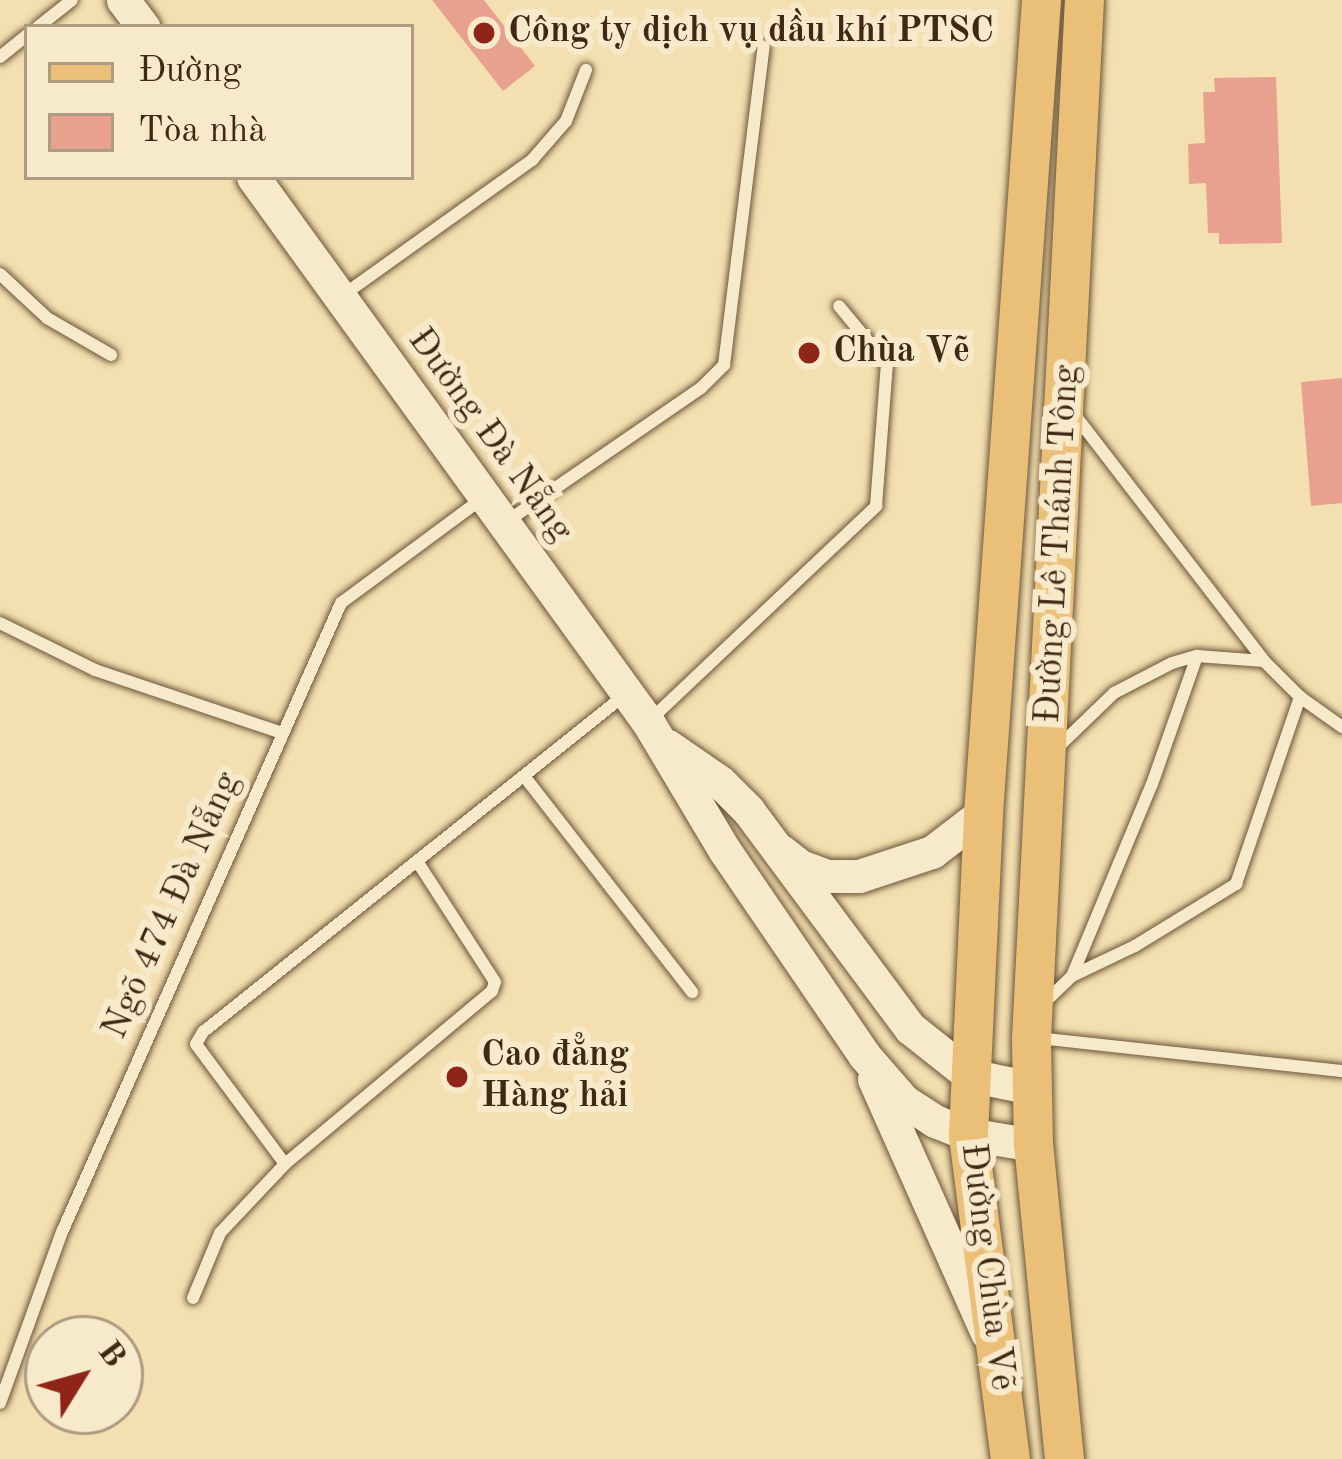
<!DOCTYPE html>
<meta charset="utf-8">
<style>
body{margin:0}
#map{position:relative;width:1342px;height:1459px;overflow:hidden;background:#f3dfaf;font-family:"Old Standard TT",serif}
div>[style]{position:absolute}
.building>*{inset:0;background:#e7a18e}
.roads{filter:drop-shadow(0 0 3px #6d563b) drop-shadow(0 0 3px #6d563b)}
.service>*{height:12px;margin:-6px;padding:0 6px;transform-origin:6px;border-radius:6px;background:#f7eacb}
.secondary>*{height:33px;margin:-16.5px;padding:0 16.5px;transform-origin:16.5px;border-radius:16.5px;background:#f7eacb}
.primary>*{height:39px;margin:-19.5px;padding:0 19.5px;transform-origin:19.5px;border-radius:19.5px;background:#eac078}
.dots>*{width:33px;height:33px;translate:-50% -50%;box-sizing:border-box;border:6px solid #f7eacb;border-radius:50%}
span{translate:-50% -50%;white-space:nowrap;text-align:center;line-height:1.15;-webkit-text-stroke:12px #f7eacb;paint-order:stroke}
.poi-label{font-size:36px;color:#402814;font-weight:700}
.left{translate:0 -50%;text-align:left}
.street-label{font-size:36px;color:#402814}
.legend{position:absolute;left:24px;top:24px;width:390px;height:156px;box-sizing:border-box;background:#f7eacb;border:3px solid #ae9c82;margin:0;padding:15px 21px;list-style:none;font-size:36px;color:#402814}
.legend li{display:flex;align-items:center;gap:24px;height:60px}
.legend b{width:60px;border:3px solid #ae9c82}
.north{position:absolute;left:24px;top:1315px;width:120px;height:120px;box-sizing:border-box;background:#f7eacb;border:3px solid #ae9c82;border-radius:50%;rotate:53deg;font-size:33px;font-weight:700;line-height:48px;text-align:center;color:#402814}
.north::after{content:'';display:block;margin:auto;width:42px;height:54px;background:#8f2418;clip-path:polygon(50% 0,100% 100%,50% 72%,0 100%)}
</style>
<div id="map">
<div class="building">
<i style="clip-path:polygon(432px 0,484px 0,535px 66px,503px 91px)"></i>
<i style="clip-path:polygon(1276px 77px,1282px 243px,1219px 244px,1219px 233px,1208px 233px,1206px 183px,1189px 184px,1188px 144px,1205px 143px,1203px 92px,1215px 92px,1214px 78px)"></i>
<i style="clip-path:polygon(1342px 378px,1342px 503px,1311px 506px,1301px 382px)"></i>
</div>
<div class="roads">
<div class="service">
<i style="left:38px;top:27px;width:43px;rotate:-38.5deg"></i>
<i style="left:0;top:57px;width:35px;rotate:-39deg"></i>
<i style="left:0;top:274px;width:64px;rotate:43.1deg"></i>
<i style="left:47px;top:318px;width:74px;rotate:30deg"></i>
<i style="left:342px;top:296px;width:234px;rotate:-35.6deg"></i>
<i style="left:532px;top:160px;width:52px;rotate:-48.9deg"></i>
<i style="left:566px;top:121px;width:55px;rotate:-68.6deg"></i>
<i style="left:1074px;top:414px;width:312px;rotate:52.4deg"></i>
<i style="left:1264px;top:661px;width:51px;rotate:45deg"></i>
<i style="left:1300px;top:697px;width:52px;rotate:35.5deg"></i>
<i style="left:506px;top:522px;width:237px;rotate:-34.5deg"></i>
<i style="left:701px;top:388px;width:33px;rotate:-45deg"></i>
<i style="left:724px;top:365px;width:321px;rotate:-82.9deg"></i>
<i style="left:0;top:623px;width:106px;rotate:26.3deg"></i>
<i style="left:95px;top:670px;width:197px;rotate:18.6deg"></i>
<i style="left:649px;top:721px;width:313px;rotate:-43.4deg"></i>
<i style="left:876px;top:506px;width:142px;rotate:-85.6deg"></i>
<i style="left:887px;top:364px;width:75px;rotate:-129.6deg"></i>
<i style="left:1056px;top:749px;width:81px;rotate:-44deg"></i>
<i style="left:1114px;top:693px;width:65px;rotate:-27.3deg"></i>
<i style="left:1172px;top:663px;width:26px;rotate:-16deg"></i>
<i style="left:1197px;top:656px;width:67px;rotate:4.3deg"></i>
<i style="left:524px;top:776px;width:274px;rotate:52.1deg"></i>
<i style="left:1072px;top:976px;width:208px;rotate:-67.4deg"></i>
<i style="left:1152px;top:784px;width:136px;rotate:-70.6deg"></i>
<i style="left:1043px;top:1004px;width:40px;rotate:-44deg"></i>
<i style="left:1072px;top:976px;width:70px;rotate:-25.5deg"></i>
<i style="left:1135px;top:946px;width:119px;rotate:-31.5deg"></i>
<i style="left:1236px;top:884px;width:198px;rotate:-71.1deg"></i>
<i style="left:1038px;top:1038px;width:306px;rotate:6.2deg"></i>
<i style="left:285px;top:1164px;width:149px;rotate:-126.6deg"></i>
<i style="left:196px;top:1044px;width:14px;rotate:-60deg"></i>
<i style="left:203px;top:1032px;width:541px;rotate:-38.63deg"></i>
<i style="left:193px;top:1298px;width:70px;rotate:-67.4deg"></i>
<i style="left:220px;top:1233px;width:95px;rotate:-46.7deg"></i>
<i style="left:285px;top:1164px;width:270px;rotate:-39.9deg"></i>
<i style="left:492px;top:991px;width:9px;rotate:-72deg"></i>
<i style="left:495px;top:982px;width:144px;rotate:-122.8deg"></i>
<i style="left:0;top:1403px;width:182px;rotate:-70.1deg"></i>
<i style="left:62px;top:1232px;width:688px;rotate:-66.08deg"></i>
<i style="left:341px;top:603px;width:178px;rotate:-36.5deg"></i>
</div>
<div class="secondary">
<i style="left:123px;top:0;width:34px;rotate:53deg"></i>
<i style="left:253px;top:177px;width:673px;rotate:54.07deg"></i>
<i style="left:648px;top:722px;width:150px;rotate:59.2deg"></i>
<i style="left:725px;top:851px;width:247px;rotate:55.7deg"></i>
<i style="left:864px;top:1055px;width:61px;rotate:49deg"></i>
<i style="left:904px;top:1101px;width:37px;rotate:33deg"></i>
<i style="left:935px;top:1121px;width:35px;rotate:22deg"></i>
<i style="left:968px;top:1134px;width:66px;rotate:9.6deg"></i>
<i style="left:668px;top:746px;width:63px;rotate:34.7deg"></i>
<i style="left:720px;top:782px;width:40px;rotate:45deg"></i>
<i style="left:748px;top:810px;width:272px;rotate:53.4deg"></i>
<i style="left:910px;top:1028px;width:75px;rotate:38.5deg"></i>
<i style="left:969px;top:1075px;width:63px;rotate:11.8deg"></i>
<i style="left:781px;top:851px;width:24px;rotate:38deg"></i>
<i style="left:800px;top:866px;width:29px;rotate:20deg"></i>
<i style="left:827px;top:876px;width:32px"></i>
<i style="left:859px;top:876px;width:77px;rotate:-18.2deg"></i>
<i style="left:932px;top:852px;width:64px;rotate:-37.4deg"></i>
<i style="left:874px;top:1079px;width:278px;rotate:66deg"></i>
</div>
<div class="primary">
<i style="left:1010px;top:1459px;width:328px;rotate:-97.4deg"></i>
<i style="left:968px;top:1134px;width:321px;rotate:-87.3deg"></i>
<i style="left:983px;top:813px;width:815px;rotate:-85.92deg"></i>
<i style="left:1064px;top:1459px;width:316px;rotate:-95.6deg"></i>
<i style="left:1033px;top:1145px;width:107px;rotate:-91.1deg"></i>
<i style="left:1031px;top:1038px;width:1039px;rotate:-87.08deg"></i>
</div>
</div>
<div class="dots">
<i style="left:484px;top:33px;background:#8f2418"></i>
<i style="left:809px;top:353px;background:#8f2418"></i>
<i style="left:457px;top:1077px;background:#8f2418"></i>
</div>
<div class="poi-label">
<span class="left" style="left:508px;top:33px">Công ty dịch vụ dầu khí PTSC</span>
<span class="left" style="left:833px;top:353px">Chùa Vẽ</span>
<span class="left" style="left:481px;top:1077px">Cao đẳng<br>Hàng hải</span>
</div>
<div class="street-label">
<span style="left:489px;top:436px;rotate:54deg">Đường Đà Nẵng</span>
<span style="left:1059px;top:544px;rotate:-87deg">Đường Lê Thánh Tông</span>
<span style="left:173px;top:906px;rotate:-66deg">Ngõ 474 Đà Nẵng</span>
<span style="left:986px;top:1267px;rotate:83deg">Đường Chùa Vẽ</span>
</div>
<ul class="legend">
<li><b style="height:15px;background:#eac078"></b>Đường</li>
<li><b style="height:33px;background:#e7a18e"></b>Tòa nhà</li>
</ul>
<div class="north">B</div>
</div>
